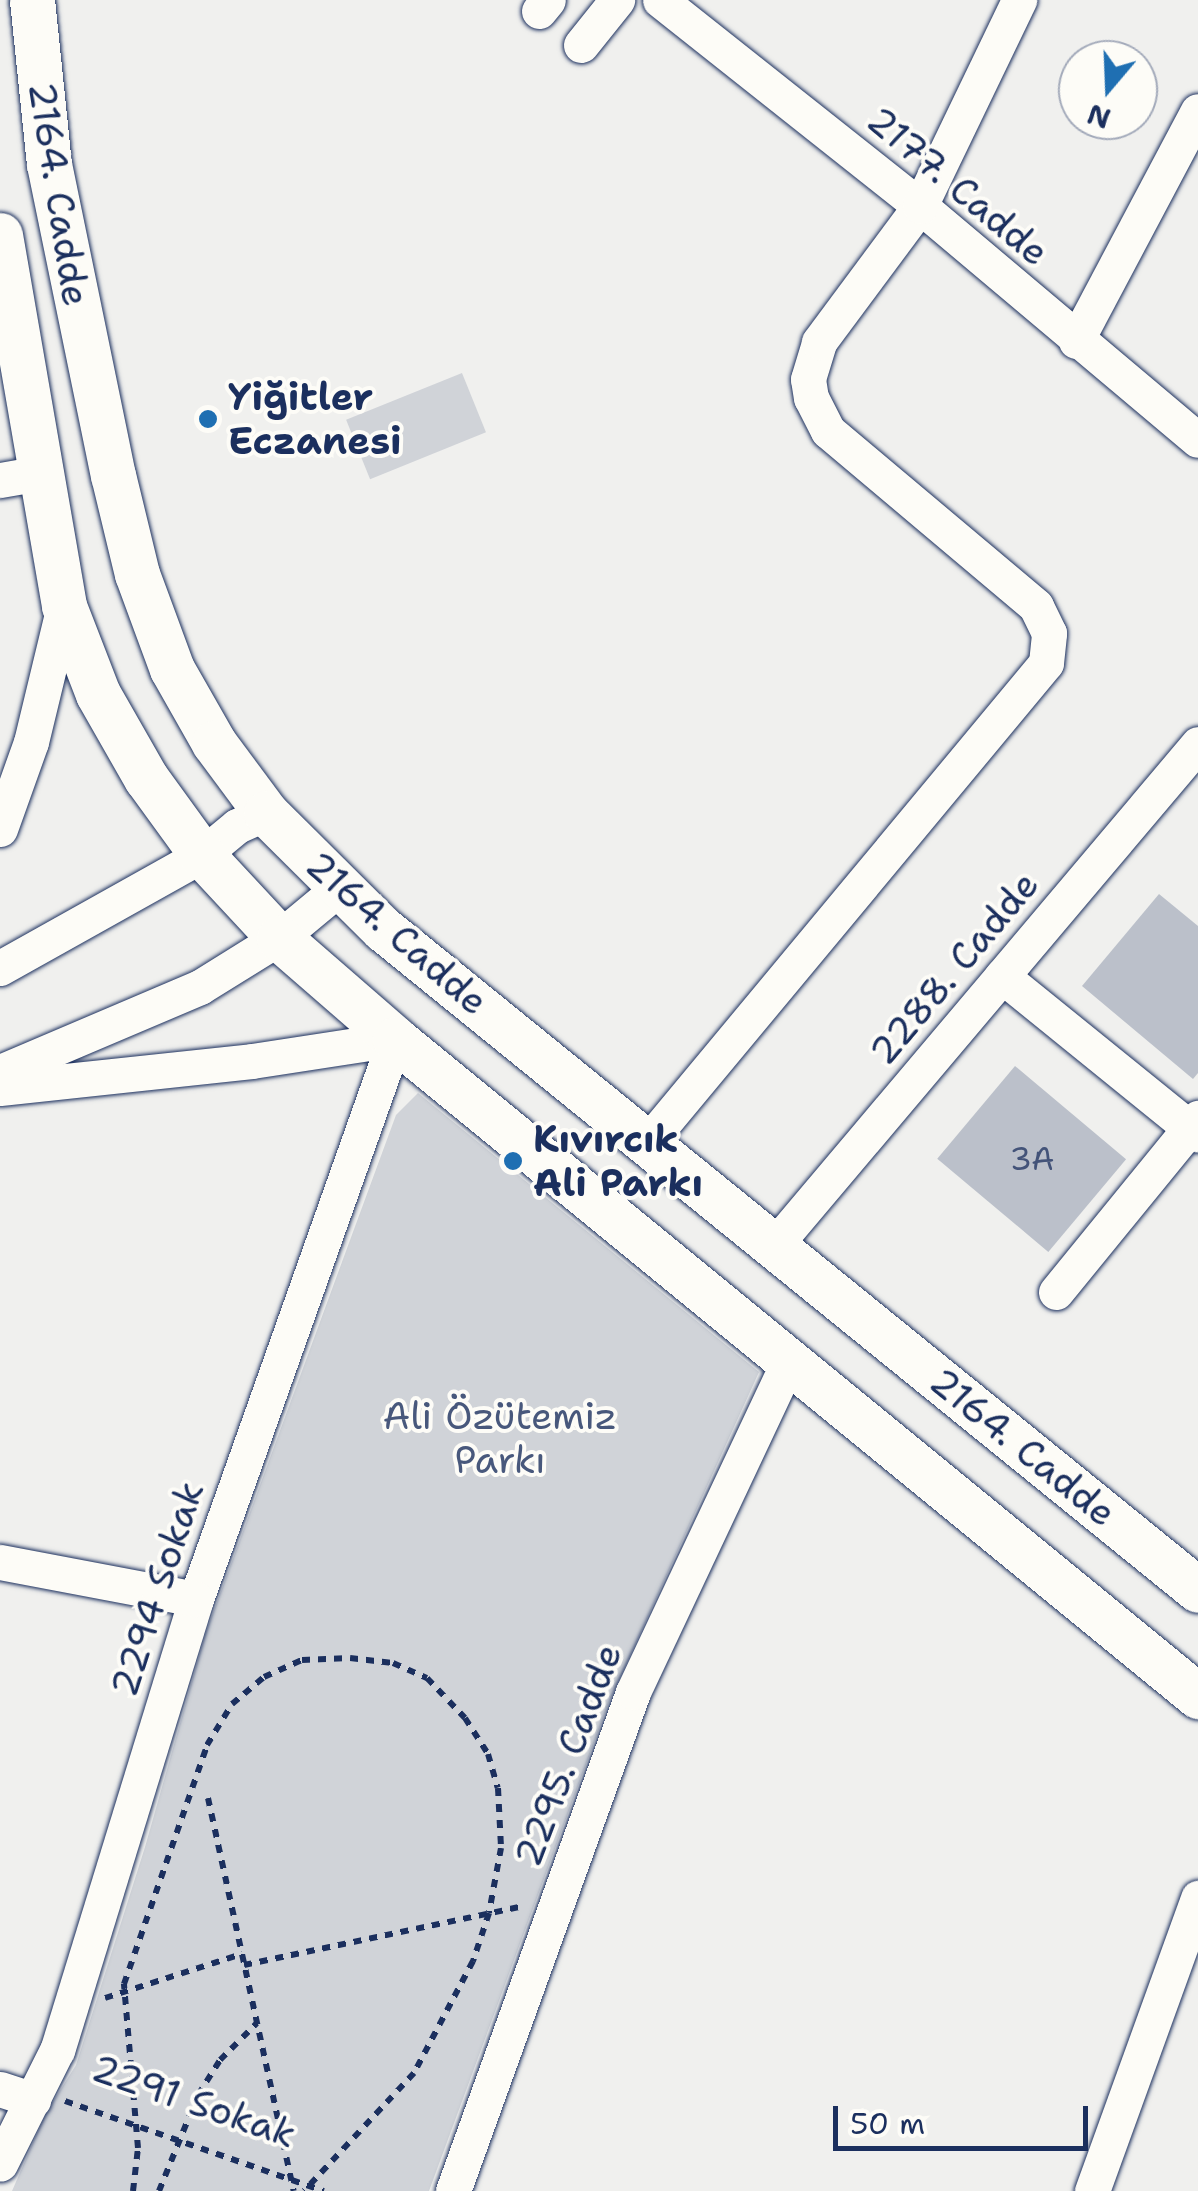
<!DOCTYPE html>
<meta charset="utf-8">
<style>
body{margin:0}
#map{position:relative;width:1198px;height:2191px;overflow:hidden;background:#f0f0ee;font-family:"Shantell Sans",sans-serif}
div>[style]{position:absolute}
.green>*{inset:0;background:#d0d3d8;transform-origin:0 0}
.building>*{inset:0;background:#bbc0ca;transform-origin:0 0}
.path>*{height:6px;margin-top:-3px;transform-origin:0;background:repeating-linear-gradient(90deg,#1b2f5e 0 8px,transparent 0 16px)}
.roads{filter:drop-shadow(0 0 2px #1b2f5e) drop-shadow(0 0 2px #1b2f5e)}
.minor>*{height:35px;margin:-17.5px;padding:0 17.5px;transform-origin:17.5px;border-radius:17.5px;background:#fdfcf7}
.major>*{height:45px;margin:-22.5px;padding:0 22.5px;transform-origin:22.5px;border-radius:22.5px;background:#fdfcf7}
.dots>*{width:28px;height:28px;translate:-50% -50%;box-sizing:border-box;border:5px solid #fdfcf7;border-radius:50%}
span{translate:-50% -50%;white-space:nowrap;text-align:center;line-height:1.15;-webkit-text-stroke:8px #fdfcf7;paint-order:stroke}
.number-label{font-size:32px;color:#435379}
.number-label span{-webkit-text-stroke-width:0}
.street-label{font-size:38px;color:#1b2f5e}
.poi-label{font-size:38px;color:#1b2f5e;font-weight:700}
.left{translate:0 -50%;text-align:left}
.park-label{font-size:38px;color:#48587c}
.north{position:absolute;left:1058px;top:40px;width:100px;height:100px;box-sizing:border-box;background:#fdfcf7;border:2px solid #a3aaba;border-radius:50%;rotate:199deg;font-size:28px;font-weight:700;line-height:40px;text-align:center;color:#1b2f5e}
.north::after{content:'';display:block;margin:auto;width:35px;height:45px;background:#1f6fb2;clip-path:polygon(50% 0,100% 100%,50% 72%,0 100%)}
.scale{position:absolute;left:833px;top:2106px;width:255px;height:45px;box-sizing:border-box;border:5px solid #1b2f5e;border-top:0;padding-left:12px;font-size:30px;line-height:35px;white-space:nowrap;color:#1b2f5e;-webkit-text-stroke:8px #fdfcf7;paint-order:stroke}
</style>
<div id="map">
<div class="green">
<i style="left:462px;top:373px;width:64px;height:125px;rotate:68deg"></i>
<i style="clip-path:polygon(418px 1093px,759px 1372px,609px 1702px,429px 2191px,12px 2191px,46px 2113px,76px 2065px,145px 1847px,206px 1632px,396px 1115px)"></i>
</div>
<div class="building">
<i style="clip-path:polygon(1159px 894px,1198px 926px,1198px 1073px,1193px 1079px,1082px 986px)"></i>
<i style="left:1015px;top:1066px;width:145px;height:121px;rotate:40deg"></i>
</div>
<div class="path">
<i style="left:208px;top:1798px;width:402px;rotate:77.7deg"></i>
<i style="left:244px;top:1965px;width:281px;rotate:-11.9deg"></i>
<i style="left:105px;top:1998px;width:144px;rotate:-17.8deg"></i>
<i style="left:65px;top:2101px;width:274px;rotate:19.2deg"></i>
<i style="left:133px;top:2191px;width:43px;rotate:-83.4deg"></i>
<i style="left:138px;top:2148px;width:165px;rotate:-94.9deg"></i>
<i style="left:124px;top:1984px;width:253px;rotate:-70.8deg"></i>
<i style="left:207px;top:1745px;width:48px;rotate:-58.6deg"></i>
<i style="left:232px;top:1704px;width:42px;rotate:-40.2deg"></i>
<i style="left:264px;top:1677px;width:42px;rotate:-24.1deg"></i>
<i style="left:302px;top:1660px;width:48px;rotate:-2.4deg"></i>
<i style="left:350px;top:1658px;width:43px;rotate:6.6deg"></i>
<i style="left:393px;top:1663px;width:37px;rotate:24deg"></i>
<i style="left:427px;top:1678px;width:55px;rotate:46.5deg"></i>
<i style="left:465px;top:1718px;width:43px;rotate:57.4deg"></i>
<i style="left:488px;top:1754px;width:35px;rotate:74deg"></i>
<i style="left:498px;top:1788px;width:60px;rotate:87.1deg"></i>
<i style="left:501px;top:1848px;width:66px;rotate:100.5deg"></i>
<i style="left:489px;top:1913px;width:51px;rotate:108.4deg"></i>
<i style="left:473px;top:1961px;width:127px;rotate:117.8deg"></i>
<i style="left:414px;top:2073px;width:161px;rotate:133deg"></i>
<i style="left:159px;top:2191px;width:104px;rotate:-67.9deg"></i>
<i style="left:198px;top:2095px;width:41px;rotate:-57.8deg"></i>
<i style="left:220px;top:2060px;width:52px;rotate:-45deg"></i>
</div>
<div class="roads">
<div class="minor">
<i style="left:660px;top:0;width:332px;rotate:38.4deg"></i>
<i style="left:920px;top:206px;width:363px;rotate:40.1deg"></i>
<i style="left:539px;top:11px;width:14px;rotate:-51deg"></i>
<i style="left:581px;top:45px;width:58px;rotate:-51.3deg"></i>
<i style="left:1076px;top:341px;width:260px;rotate:-62.1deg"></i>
<i style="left:0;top:480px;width:41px;rotate:-9.9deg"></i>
<i style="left:0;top:829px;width:92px;rotate:-70.4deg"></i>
<i style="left:31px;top:742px;width:140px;rotate:-76.4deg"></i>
<i style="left:0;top:968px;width:231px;rotate:-29.2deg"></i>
<i style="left:202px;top:855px;width:45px;rotate:-39.6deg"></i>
<i style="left:237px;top:826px;width:32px;rotate:-24deg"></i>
<i style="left:1002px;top:976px;width:252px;rotate:39deg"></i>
<i style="left:0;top:1072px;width:217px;rotate:-23deg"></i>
<i style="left:200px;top:987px;width:93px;rotate:-31.8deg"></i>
<i style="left:279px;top:938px;width:77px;rotate:-39.7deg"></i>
<i style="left:0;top:1088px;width:253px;rotate:-6.1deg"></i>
<i style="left:252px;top:1061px;width:145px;rotate:-8.7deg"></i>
<i style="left:395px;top:1039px;width:594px;rotate:109.56deg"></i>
<i style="left:196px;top:1599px;width:472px;rotate:107.1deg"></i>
<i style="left:57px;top:2050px;width:127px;rotate:116.6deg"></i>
<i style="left:647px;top:1143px;width:624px;rotate:-50.26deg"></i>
<i style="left:1046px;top:663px;width:30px;rotate:-84deg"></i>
<i style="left:1049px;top:633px;width:30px;rotate:-116deg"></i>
<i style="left:1036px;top:606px;width:272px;rotate:-139.9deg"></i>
<i style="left:828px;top:431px;width:37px;rotate:-117deg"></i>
<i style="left:811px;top:398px;width:19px;rotate:-99deg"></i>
<i style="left:808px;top:379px;width:39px;rotate:-73deg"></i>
<i style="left:819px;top:342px;width:169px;rotate:-53.4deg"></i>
<i style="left:920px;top:206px;width:229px;rotate:-64.3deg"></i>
<i style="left:774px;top:1246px;width:657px;rotate:-49.81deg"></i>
<i style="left:1056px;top:1292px;width:225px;rotate:-50.8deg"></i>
<i style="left:0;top:1562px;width:199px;rotate:10.7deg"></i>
<i style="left:0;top:2089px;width:35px;rotate:18deg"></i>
<i style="left:453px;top:2191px;width:530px;rotate:-70.16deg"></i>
<i style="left:633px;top:1692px;width:366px;rotate:-64.8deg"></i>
<i style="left:1092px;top:2191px;width:312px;rotate:-70.1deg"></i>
</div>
<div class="major">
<i style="left:32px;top:0;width:165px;rotate:84.1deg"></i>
<i style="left:49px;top:164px;width:318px;rotate:78.4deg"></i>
<i style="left:113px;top:475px;width:102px;rotate:76.4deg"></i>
<i style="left:137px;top:574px;width:101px;rotate:69.8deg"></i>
<i style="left:172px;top:669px;width:85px;rotate:60.4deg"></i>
<i style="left:214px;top:743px;width:87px;rotate:53.4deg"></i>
<i style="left:266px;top:813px;width:165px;rotate:44.8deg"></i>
<i style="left:383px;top:929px;width:1049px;rotate:39.04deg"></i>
<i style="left:0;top:235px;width:376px;rotate:80.2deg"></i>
<i style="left:64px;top:606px;width:94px;rotate:68.9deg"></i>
<i style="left:98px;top:694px;width:97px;rotate:60.3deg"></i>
<i style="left:146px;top:778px;width:95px;rotate:54deg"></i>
<i style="left:202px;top:855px;width:113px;rotate:47.1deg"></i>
<i style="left:279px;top:938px;width:154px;rotate:41deg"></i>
<i style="left:395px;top:1039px;width:1038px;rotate:39.29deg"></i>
</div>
</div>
<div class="dots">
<i style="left:208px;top:419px;background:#1f6fb2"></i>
<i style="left:513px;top:1161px;background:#1f6fb2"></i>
</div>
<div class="number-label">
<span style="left:1032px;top:1159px">3A</span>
</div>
<div class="street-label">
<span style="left:958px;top:186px;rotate:40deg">2177. Cadde</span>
<span style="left:59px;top:194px;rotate:81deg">2164. Cadde</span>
<span style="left:397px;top:933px;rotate:41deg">2164. Cadde</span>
<span style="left:954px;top:968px;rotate:-50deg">2288. Cadde</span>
<span style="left:1023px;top:1447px;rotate:39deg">2164. Cadde</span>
<span style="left:157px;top:1589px;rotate:-72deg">2294 Sokak</span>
<span style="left:568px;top:1755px;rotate:-69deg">2295. Cadde</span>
<span style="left:194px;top:2101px;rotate:19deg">2291 Sokak</span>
</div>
<div class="poi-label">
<span class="left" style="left:228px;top:419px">Yiğitler<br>Eczanesi</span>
<span class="left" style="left:533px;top:1161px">Kıvırcık<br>Ali Parkı</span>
</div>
<div class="park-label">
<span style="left:500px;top:1438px">Ali Özütemiz<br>Parkı</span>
</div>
<div class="north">N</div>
<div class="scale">50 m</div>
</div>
